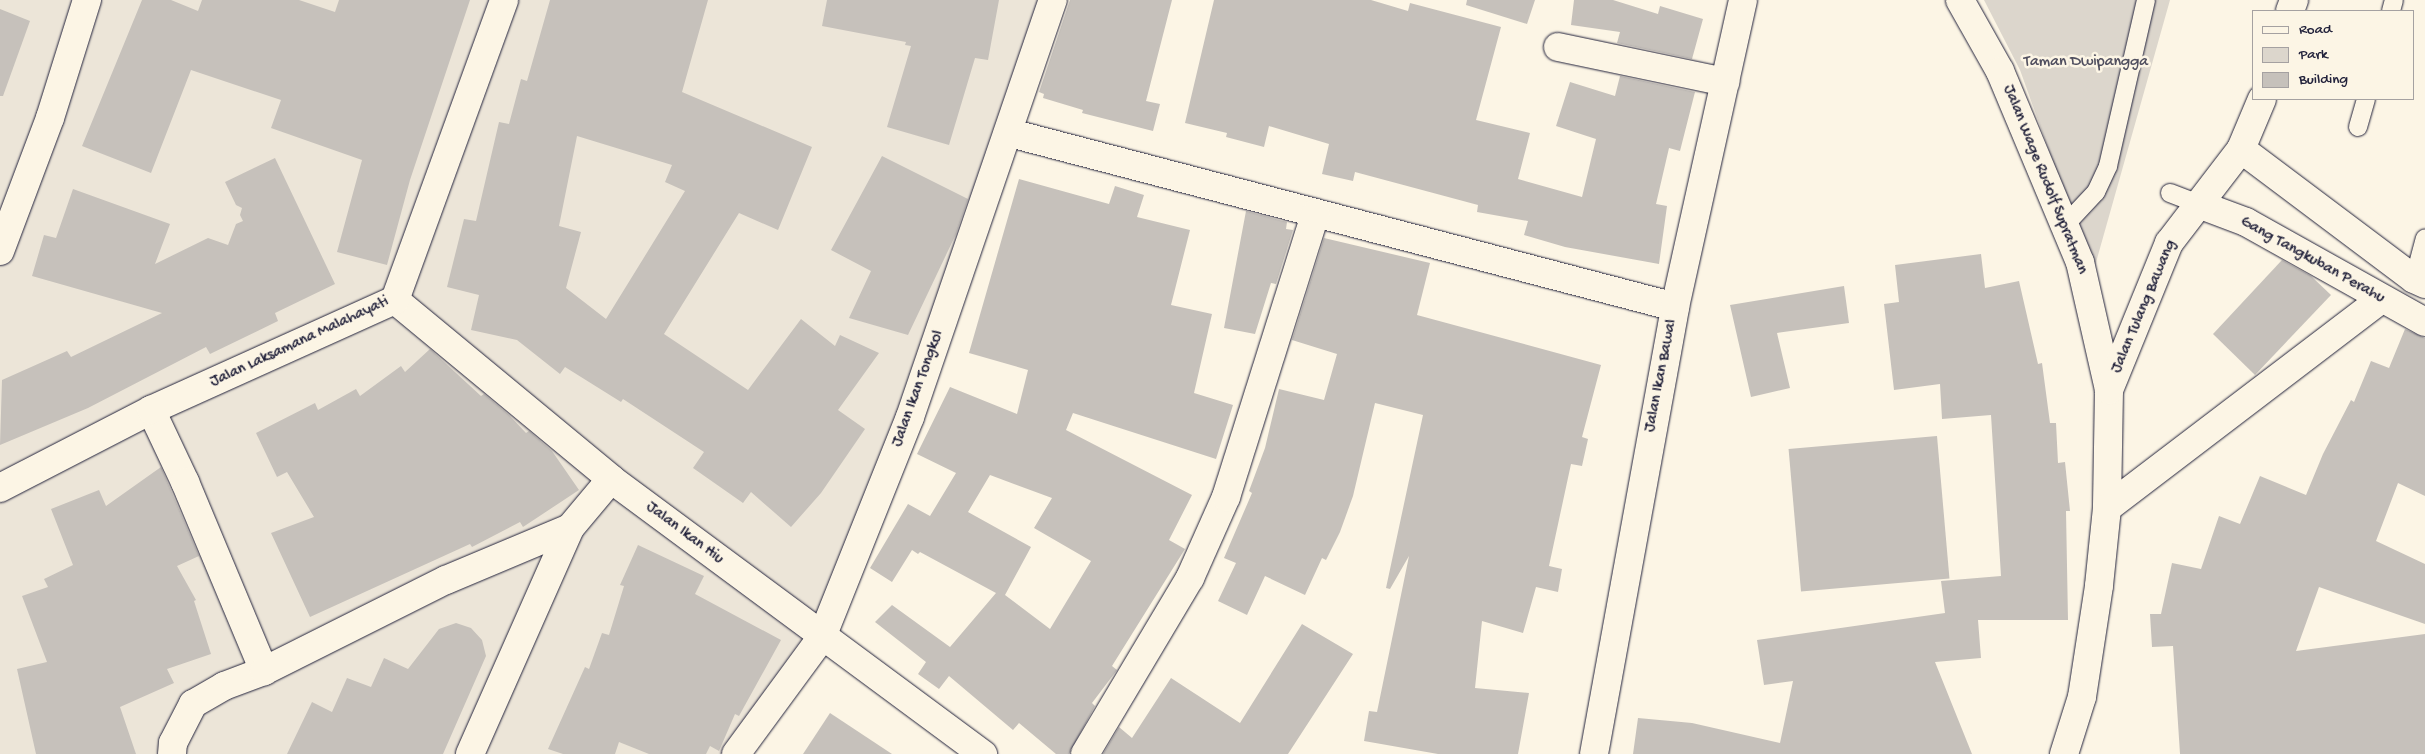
<!DOCTYPE html>
<style>
body{margin:0}
#map{position:relative;width:2425px;height:754px;overflow:hidden;background:#fcf5e5;font-family:"Gochi Hand",sans-serif}
div>[style]{position:absolute}
.built>*{inset:0;background:#ece5d8}
.green>*{inset:0;background:#dcd6cc}
.building>*{inset:0;background:#c6c1bb;transform-origin:0 0}
.roads{filter:drop-shadow(0 0 1px #22223b) drop-shadow(0 0 1px #22223b)}
.lane>*{height:18px;margin:-9px;padding:0 9px;transform-origin:9px;border-radius:9px;background:#fcf5e5}
.street>*{height:28px;margin:-14px;padding:0 14px;transform-origin:14px;border-radius:14px;background:#fcf5e5}
.secondary>*{height:28px;margin:-14px;padding:0 14px;transform-origin:14px;border-radius:14px;background:#fcf5e5}
.primary>*{height:28px;margin:-14px;padding:0 14px;transform-origin:14px;border-radius:14px;background:#fcf5e5}
.highway>*{height:28px;margin:-14px;padding:0 14px;transform-origin:14px;border-radius:14px;background:#fcf5e5}
span{translate:-50% -50%;white-space:nowrap;text-align:center;line-height:1.15;-webkit-text-stroke:5px #fcf5e5;paint-order:stroke}
.park-label{font-size:16px;color:#504f5f}
.street-label{font-size:16px;color:#22223b}
.legend{position:absolute;left:2252px;top:10px;width:162px;height:90px;box-sizing:border-box;background:#fcf5e5;border:1px solid #a5a1a1;margin:0;padding:6px 9px;list-style:none;font-size:15px;color:#22223b}
.legend li{display:flex;align-items:center;gap:10px;height:25px}
.legend b{width:25px;border:1px solid #a5a1a1}
</style>
<div id="map">
<div class="built">
<i style="clip-path:polygon(0 0,1061px 0,826px 625px,736px 754px,0 754px)"></i>
</div>
<div class="green">
<i style="clip-path:polygon(1984px 0,2170px 0,2093px 273px,2020px 70px)"></i>
</div>
<div class="building">
<i style="clip-path:polygon(142px 0,171px 0,198px 11px,202px 0,299px 0,335px 12px,339px 0,470px 0,410px 180px,387px 265px,337px 252px,362px 160px,271px 128px,281px 100px,191px 70px,151px 173px,82px 146px)"></i>
<i style="clip-path:polygon(evenodd,550px 0,708px 0,682px 92px,812px 147px,778px 230px,739px 213px,664px 334px,748px 390px,801px 319px,835px 346px,840px 335px,879px 353px,838px 410px,865px 429px,821px 493px,791px 527px,751px 492px,743px 503px,693px 468px,704px 452px,623px 399px,621px 402px,565px 367px,560px 374px,517px 340px,471px 330px,479px 295px,447px 287px,464px 219px,476px 221px,499px 122px,509px 124px,521px 79px,527px 81px,550px 0,577px 136px,672px 165px,665px 182px,685px 191px,606px 319px,566px 288px,581px 232px,559px 226px,577px 136px)"></i>
<i style="clip-path:polygon(827px 0,999px 0,988px 60px,975px 58px,949px 145px,887px 127px,911px 46px,905px 45px,906px 42px,822px 26px)"></i>
<i style="clip-path:polygon(1070px 0,1172px 0,1146px 101px,1160px 104px,1153px 131px,1082px 113px,1083px 110px,1043px 98px,1044px 94px,1039px 92px)"></i>
<i style="clip-path:polygon(1214px 0,1371px 0,1408px 11px,1410px 3px,1501px 27px,1476px 120px,1530px 133px,1518px 179px,1582px 197px,1596px 139px,1556px 126px,1570px 82px,1615px 96px,1620px 76px,1695px 92px,1680px 151px,1669px 148px,1656px 204px,1667px 206px,1659px 264px,1565px 247px,1524px 235px,1528px 221px,1477px 212px,1478px 205px,1355px 172px,1353px 181px,1322px 174px,1329px 144px,1269px 126px,1264px 147px,1226px 137px,1227px 133px,1185px 123px)"></i>
<i style="clip-path:polygon(1467px 0,1535px 0,1527px 24px,1466px 5px)"></i>
<i style="clip-path:polygon(1574px 0,1613px 0,1658px 14px,1660px 6px,1703px 19px,1692px 59px,1617px 43px,1620px 32px,1571px 25px)"></i>
<i style="clip-path:polygon(0 9px,30px 21px,3px 96px,0 96px)"></i>
<i style="clip-path:polygon(882px 156px,968px 199px,956px 234px,908px 335px,849px 318px,871px 271px,831px 250px)"></i>
<i style="clip-path:polygon(275px 158px,335px 284px,275px 313px,278px 321px,210px 354px,206px 347px,88px 408px,0 445px,2px 380px,67px 351px,71px 357px,162px 313px,32px 276px,44px 235px,56px 238px,73px 189px,170px 224px,155px 264px,208px 238px,228px 245px,236px 224px,243px 221px,240px 215px,242px 208px,236px 205px,225px 182px)"></i>
<i style="clip-path:polygon(evenodd,1019px 179px,1109px 204px,1115px 186px,1144px 195px,1137px 217px,1190px 230px,1171px 305px,1212px 314px,1194px 393px,1233px 405px,1216px 459px,1073px 413px,1066px 430px,1192px 495px,1169px 540px,1185px 549px,1112px 666px,1117px 670px,1092px 703px,1095px 706px,1069px 754px,1056px 754px,1019px 723px,1013px 730px,949px 676px,939px 689px,918px 674px,926px 662px,875px 622px,892px 605px,950px 647px,996px 593px,920px 552px,918px 554px,912px 550px,892px 582px,870px 568px,908px 504px,930px 516px,956px 473px,917px 454px,950px 387px,1017px 414px,1028px 370px,969px 353px,1019px 179px,990px 475px,1052px 498px,1034px 528px,1091px 561px,1050px 629px,1005px 595px,1031px 547px,968px 512px,990px 475px)"></i>
<i style="clip-path:polygon(1246px 211px,1287px 222px,1286px 229px,1293px 230px,1276px 284px,1271px 283px,1255px 334px,1224px 328px)"></i>
<i style="clip-path:polygon(1324px 238px,1430px 263px,1417px 315px,1601px 365px,1582px 437px,1588px 439px,1582px 466px,1571px 464px,1549px 566px,1562px 569px,1558px 592px,1536px 587px,1523px 633px,1482px 621px,1475px 688px,1529px 693px,1518px 754px,1438px 754px,1364px 741px,1369px 711px,1377px 712px,1409px 556px,1390px 589px,1386px 588px,1423px 415px,1375px 403px,1353px 496px,1340px 532px,1326px 560px,1322px 558px,1305px 595px,1265px 576px,1247px 615px,1218px 601px,1236px 563px,1224px 558px,1252px 493px,1249px 491px,1265px 448px,1279px 389px,1324px 400px,1337px 354px,1292px 340px)"></i>
<i style="clip-path:polygon(1981px 254px,1985px 288px,2019px 281px,2038px 364px,2042px 363px,2050px 423px,2056px 423px,2058px 463px,2065px 462px,2070px 511px,2066px 511px,2068px 620px,1978px 620px,1981px 658px,1935px 662px,1972px 754px,1633px 754px,1638px 718px,1692px 723px,1780px 743px,1793px 681px,1764px 685px,1757px 640px,1945px 613px,1941px 581px,2001px 576px,1991px 415px,1942px 419px,1940px 384px,1894px 390px,1884px 304px,1899px 302px,1895px 265px)"></i>
<i style="clip-path:polygon(2282px 260px,2311px 276px,2331px 295px,2255px 375px,2213px 334px)"></i>
<i style="clip-path:polygon(1844px 286px,1849px 323px,1777px 333px,1790px 388px,1751px 397px,1730px 305px)"></i>
<i style="clip-path:polygon(2405px 329px,2425px 338px,2425px 496px,2398px 483px,2376px 541px,2425px 564px,2425px 624px,2319px 587px,2296px 651px,2425px 634px,2425px 754px,2180px 754px,2173px 646px,2152px 647px,2150px 614px,2161px 614px,2172px 563px,2201px 569px,2219px 516px,2240px 524px,2260px 476px,2306px 495px,2323px 454px,2351px 400px,2354px 402px,2371px 361px,2389px 368px)"></i>
<i style="clip-path:polygon(430px 349px,481px 396px,484px 394px,509px 415px,526px 433px,529px 431px,552px 451px,579px 490px,523px 527px,520px 522px,472px 547px,470px 544px,310px 617px,271px 533px,314px 517px,287px 472px,277px 477px,256px 433px,315px 403px,318px 410px,356px 389px,360px 396px,401px 366px,405px 372px)"></i>
<i style="left:1937px;top:436px;width:143px;height:149px;rotate:85deg"></i>
<i style="clip-path:polygon(161px 467px,199px 556px,177px 566px,196px 600px,194px 601px,211px 654px,167px 669px,174px 683px,120px 707px,136px 754px,36px 754px,17px 669px,47px 662px,22px 596px,48px 587px,44px 579px,73px 565px,51px 509px,99px 490px,106px 506px)"></i>
<i style="clip-path:polygon(638px 545px,704px 576px,695px 594px,781px 640px,739px 716px,735px 714px,719px 751px,710px 746px,706px 754px,649px 754px,619px 742px,615px 754px,563px 754px,548px 749px,585px 667px,589px 669px,602px 633px,609px 635px,624px 586px,620px 585px)"></i>
<i style="clip-path:polygon(456px 623px,471px 628px,482px 640px,486px 656px,443px 754px,287px 754px,312px 702px,332px 712px,347px 678px,371px 687px,384px 658px,408px 669px,439px 629px)"></i>
<i style="clip-path:polygon(1302px 624px,1353px 654px,1288px 754px,1103px 754px,1119px 727px,1132px 738px,1171px 678px,1240px 723px)"></i>
<i style="clip-path:polygon(830px 713px,892px 754px,803px 754px)"></i>
</div>
<div class="roads">
<div class="lane">
<i style="left:2391px;top:11px;width:11px;rotate:-75deg"></i>
<i style="left:2358px;top:127px;width:29px;rotate:-74deg"></i>
<i style="left:2170px;top:193px;width:30px;rotate:21deg"></i>
<i style="left:2065px;top:225px;width:45px;rotate:-46.8deg"></i>
<i style="left:2096px;top:192px;width:29px;rotate:-65deg"></i>
<i style="left:2108px;top:166px;width:170px;rotate:-77.1deg"></i>
<i style="left:2414px;top:279px;width:42px;rotate:-75deg"></i>
</div>
<div class="street">
<i style="left:1558px;top:47px;width:171px;rotate:11.8deg"></i>
<i style="left:1010px;top:133px;width:687px;rotate:14.66deg"></i>
<i style="left:2241px;top:149px;width:216px;rotate:36.9deg"></i>
<i style="left:2414px;top:279px;width:12px;rotate:24deg"></i>
<i style="left:2198px;top:204px;width:51px;rotate:20.6deg"></i>
<i style="left:2246px;top:222px;width:205px;rotate:29.2deg"></i>
<i style="left:151px;top:410px;width:80px;rotate:64.7deg"></i>
<i style="left:185px;top:482px;width:205px;rotate:67.3deg"></i>
<i style="left:2107px;top:508px;width:343px;rotate:-37.3deg"></i>
<i style="left:172px;top:754px;width:11px;rotate:-85deg"></i>
<i style="left:173px;top:743px;width:44px;rotate:-62.9deg"></i>
<i style="left:193px;top:704px;width:36px;rotate:-30deg"></i>
<i style="left:224px;top:686px;width:43px;rotate:-20.6deg"></i>
<i style="left:264px;top:671px;width:203px;rotate:-26.6deg"></i>
<i style="left:446px;top:580px;width:134px;rotate:-22.8deg"></i>
<i style="left:470px;top:754px;width:247px;rotate:-66.1deg"></i>
<i style="left:570px;top:528px;width:64px;rotate:-50.1deg"></i>
<i style="left:736px;top:754px;width:145px;rotate:-53.7deg"></i>
<i style="left:822px;top:637px;width:237px;rotate:-68.2deg"></i>
<i style="left:910px;top:417px;width:441px;rotate:-71.1deg"></i>
<i style="left:1085px;top:754px;width:205px;rotate:-59.2deg"></i>
<i style="left:1190px;top:578px;width:89px;rotate:-66deg"></i>
<i style="left:1226px;top:497px;width:297px;rotate:-72.5deg"></i>
</div>
<div class="secondary">
<i style="left:0;top:251px;width:142px;rotate:-69.4deg"></i>
<i style="left:50px;top:118px;width:124px;rotate:-72.6deg"></i>
<i style="left:1594px;top:754px;width:454px;rotate:-79.7deg"></i>
<i style="left:1675px;top:307px;width:314px;rotate:-77.5deg"></i>
</div>
<div class="primary">
<i style="left:1960px;top:0;width:81px;rotate:60.6deg"></i>
<i style="left:2000px;top:71px;width:207px;rotate:67.3deg"></i>
<i style="left:2080px;top:262px;width:131px;rotate:77.2deg"></i>
<i style="left:2109px;top:390px;width:118px;rotate:91deg"></i>
<i style="left:2107px;top:508px;width:78px;rotate:95.9deg"></i>
<i style="left:2099px;top:586px;width:112px;rotate:98.7deg"></i>
<i style="left:2082px;top:697px;width:60px;rotate:107.5deg"></i>
<i style="left:2290px;top:11px;width:12px;rotate:-70deg"></i>
<i style="left:395px;top:300px;width:281px;rotate:39.6deg"></i>
<i style="left:611px;top:479px;width:463px;rotate:36.5deg"></i>
<i style="left:2109px;top:390px;width:159px;rotate:-67.8deg"></i>
<i style="left:2169px;top:243px;width:118px;rotate:-52.5deg"></i>
<i style="left:2241px;top:149px;width:54px;rotate:-67.2deg"></i>
</div>
<div class="highway">
<i style="left:0;top:488px;width:170px;rotate:-27.3deg"></i>
<i style="left:151px;top:410px;width:268px;rotate:-24.3deg"></i>
<i style="left:395px;top:300px;width:319px;rotate:-70deg"></i>
</div>
</div>
<div class="park-label">
<span style="left:2086px;top:63px">Taman Dwipangga</span>
</div>
<div class="street-label">
<span style="left:2044px;top:180px;rotate:68deg">Jalan Wage Rudolf Supratman</span>
<span style="left:2312px;top:261px;rotate:29deg">Gang Tangkuban Perahu</span>
<span style="left:2145px;top:307px;rotate:-67deg">Jalan Tulang Bawang</span>
<span style="left:300px;top:343px;rotate:-25deg">Jalan Laksamana Malahayati</span>
<span style="left:1662px;top:376px;rotate:-79deg">Jalan Ikan Bawal</span>
<span style="left:919px;top:389px;rotate:-70deg">Jalan Ikan Tongkol</span>
<span style="left:684px;top:534px;rotate:37deg">Jalan Ikan Hiu</span>
</div>
<ul class="legend">
<li><b style="height:6px;background:#fcf5e5"></b>Road</li>
<li><b style="height:14px;background:#dcd6cc"></b>Park</li>
<li><b style="height:14px;background:#c6c1bb"></b>Building</li>
</ul>
</div>
